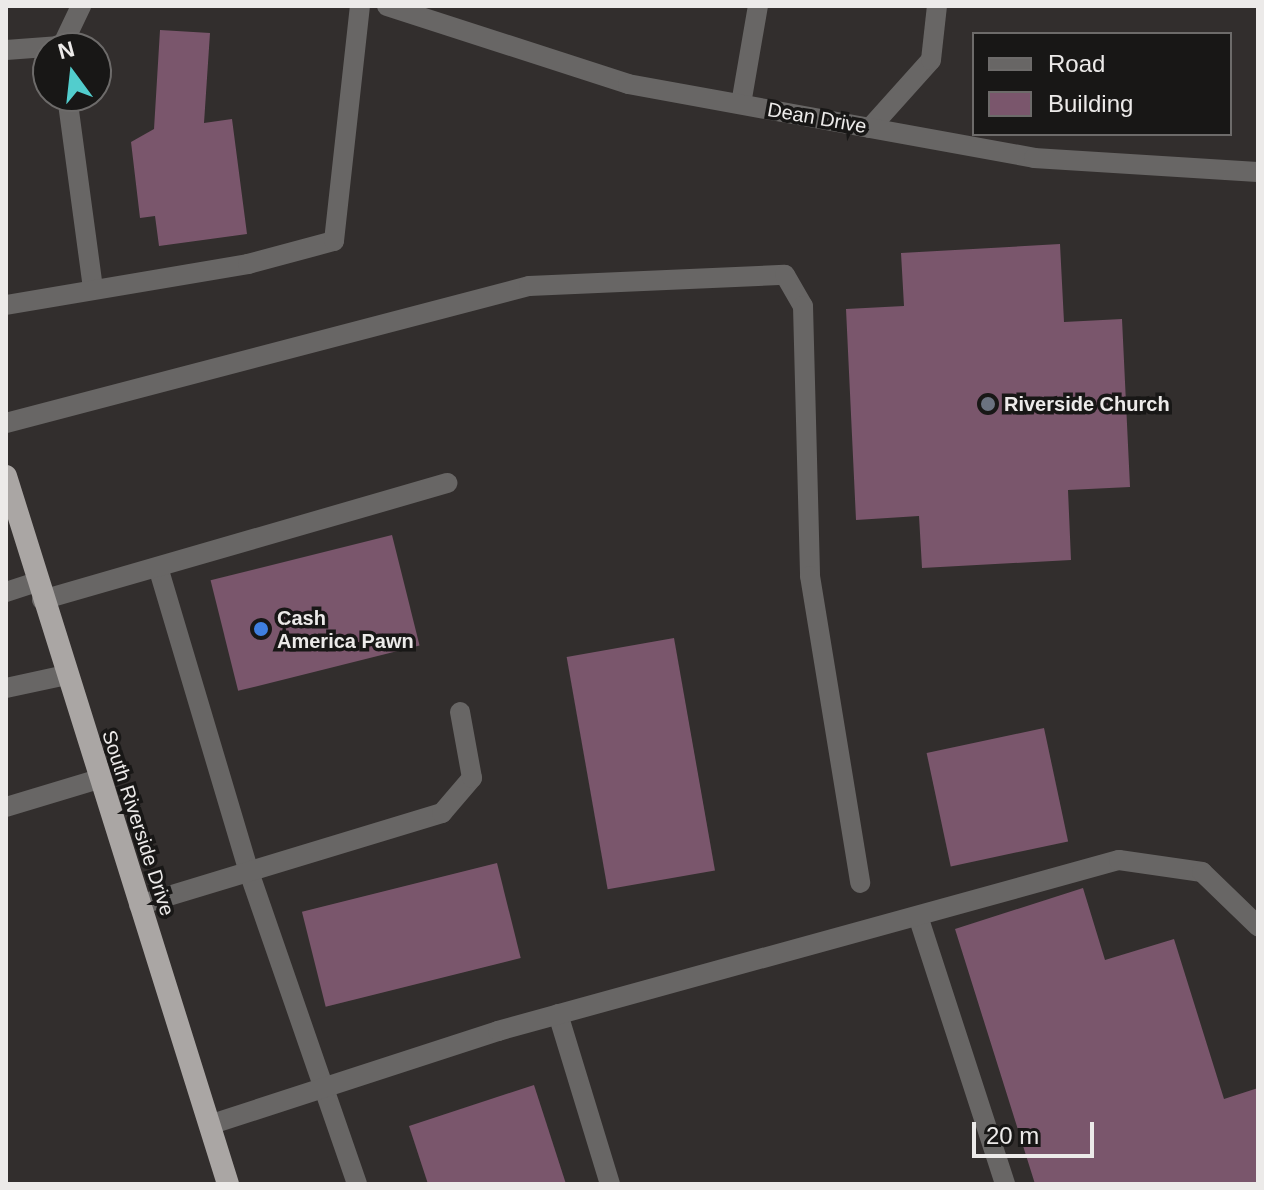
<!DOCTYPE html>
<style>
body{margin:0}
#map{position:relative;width:1264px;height:1190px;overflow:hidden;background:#322e2d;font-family:Helvetica,sans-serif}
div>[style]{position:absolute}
.building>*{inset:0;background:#7a566c;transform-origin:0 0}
.service>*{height:20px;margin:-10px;padding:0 10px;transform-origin:10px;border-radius:10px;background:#686665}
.minor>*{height:20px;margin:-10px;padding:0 10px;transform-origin:10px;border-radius:10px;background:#686665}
.trunk>*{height:22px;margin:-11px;padding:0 11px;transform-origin:11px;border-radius:11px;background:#aaa6a4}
.dots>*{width:22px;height:22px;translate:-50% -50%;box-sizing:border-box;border:4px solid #181716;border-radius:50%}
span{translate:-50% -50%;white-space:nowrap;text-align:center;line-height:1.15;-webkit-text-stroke:7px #181716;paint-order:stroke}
.street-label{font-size:20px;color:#eceae9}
.poi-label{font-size:20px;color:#eceae9;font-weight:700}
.left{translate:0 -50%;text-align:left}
.frame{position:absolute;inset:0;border:8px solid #eceae9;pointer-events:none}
.legend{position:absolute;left:972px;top:32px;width:260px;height:104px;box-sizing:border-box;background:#181716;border:2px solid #6d6b6a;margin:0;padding:10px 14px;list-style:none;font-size:24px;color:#eceae9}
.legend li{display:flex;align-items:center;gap:16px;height:40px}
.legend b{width:40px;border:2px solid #6d6b6a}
.north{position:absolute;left:32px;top:32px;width:80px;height:80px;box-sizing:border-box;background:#181716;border:2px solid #6d6b6a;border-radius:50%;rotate:345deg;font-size:22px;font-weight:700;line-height:32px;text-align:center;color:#eceae9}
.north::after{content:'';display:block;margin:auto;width:28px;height:36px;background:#52cdcd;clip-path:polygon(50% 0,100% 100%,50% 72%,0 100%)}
.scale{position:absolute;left:972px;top:1122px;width:122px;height:36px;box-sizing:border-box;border:4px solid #eceae9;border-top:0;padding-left:10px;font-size:24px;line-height:28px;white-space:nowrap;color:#eceae9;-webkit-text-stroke:6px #181716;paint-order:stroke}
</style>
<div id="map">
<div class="building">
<i style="clip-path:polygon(160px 30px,210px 33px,204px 123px,232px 119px,247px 234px,159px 246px,155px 216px,140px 218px,131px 142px,154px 129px)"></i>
<i style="clip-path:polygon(1060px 244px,1064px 322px,1122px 319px,1130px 487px,1068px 490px,1071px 560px,922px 568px,919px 516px,856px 520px,846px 309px,904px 306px,901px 253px)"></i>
<i style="left:392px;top:535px;width:114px;height:187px;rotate:76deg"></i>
<i style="left:674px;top:638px;width:236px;height:109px;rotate:80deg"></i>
<i style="left:1044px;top:728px;width:116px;height:120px;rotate:78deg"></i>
<i style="left:497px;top:863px;width:98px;height:201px;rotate:76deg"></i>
<i style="clip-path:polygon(1083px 888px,1105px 960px,1174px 939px,1224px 1099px,1258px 1088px,1258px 1184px,1035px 1184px,955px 929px)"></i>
<i style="clip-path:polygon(534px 1085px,566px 1184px,428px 1184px,409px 1126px)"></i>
</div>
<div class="service">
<i style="left:61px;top:48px;width:47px;rotate:-64.5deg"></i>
<i style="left:6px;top:50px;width:54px;rotate:-4.2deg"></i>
<i style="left:67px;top:96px;width:194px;rotate:82.3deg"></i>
<i style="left:741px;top:104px;width:99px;rotate:-80.2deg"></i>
<i style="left:870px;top:128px;width:91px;rotate:-48.1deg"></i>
<i style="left:931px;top:60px;width:54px;rotate:-83.7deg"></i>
<i style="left:6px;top:305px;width:245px;rotate:-9.6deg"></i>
<i style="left:248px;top:264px;width:89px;rotate:-15deg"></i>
<i style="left:334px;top:241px;width:236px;rotate:-83.7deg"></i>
<i style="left:6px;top:423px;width:541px;rotate:-14.68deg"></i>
<i style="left:529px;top:286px;width:256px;rotate:-2.5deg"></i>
<i style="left:785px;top:275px;width:36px;rotate:60deg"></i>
<i style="left:803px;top:306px;width:270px;rotate:88.5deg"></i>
<i style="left:810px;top:576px;width:311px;rotate:80.7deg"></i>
<i style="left:158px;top:567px;width:318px;rotate:73.4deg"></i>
<i style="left:249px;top:872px;width:330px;rotate:70.9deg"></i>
<i style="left:6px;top:592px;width:33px;rotate:-18deg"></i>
<i style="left:42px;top:600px;width:422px;rotate:-16.1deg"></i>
<i style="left:6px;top:688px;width:61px;rotate:-12.2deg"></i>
<i style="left:6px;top:807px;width:97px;rotate:-16.8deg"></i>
<i style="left:139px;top:905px;width:317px;rotate:-16.9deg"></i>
<i style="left:442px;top:813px;width:46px;rotate:-49.4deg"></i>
<i style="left:472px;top:778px;width:67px;rotate:-100.3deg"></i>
<i style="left:918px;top:916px;width:282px;rotate:72deg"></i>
<i style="left:558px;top:1014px;width:178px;rotate:73deg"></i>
<i style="left:209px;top:1125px;width:304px;rotate:-18deg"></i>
<i style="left:498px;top:1031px;width:644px;rotate:-15.4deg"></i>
<i style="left:1119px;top:860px;width:84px;rotate:8.2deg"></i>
<i style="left:1202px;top:872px;width:78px;rotate:44deg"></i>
</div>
<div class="minor">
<i style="left:387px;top:6px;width:253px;rotate:17.9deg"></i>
<i style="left:628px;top:84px;width:413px;rotate:10.3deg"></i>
<i style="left:1034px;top:158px;width:224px;rotate:3.6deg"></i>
</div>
<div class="trunk">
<i style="left:6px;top:476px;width:742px;rotate:72.59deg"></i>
</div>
<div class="dots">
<i style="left:988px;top:404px;background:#6b7280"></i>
<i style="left:261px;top:629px;background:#3f7fe0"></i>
</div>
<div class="street-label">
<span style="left:817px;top:118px;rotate:10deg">Dean Drive</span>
<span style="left:138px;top:823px;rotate:72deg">South Riverside Drive</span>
</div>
<div class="poi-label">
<span class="left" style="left:1004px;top:404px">Riverside Church</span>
<span class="left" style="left:277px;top:630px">Cash<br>America Pawn</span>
</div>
<div class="frame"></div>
<ul class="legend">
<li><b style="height:10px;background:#686665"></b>Road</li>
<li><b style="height:22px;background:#7a566c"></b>Building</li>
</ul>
<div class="north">N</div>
<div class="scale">20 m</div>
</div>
